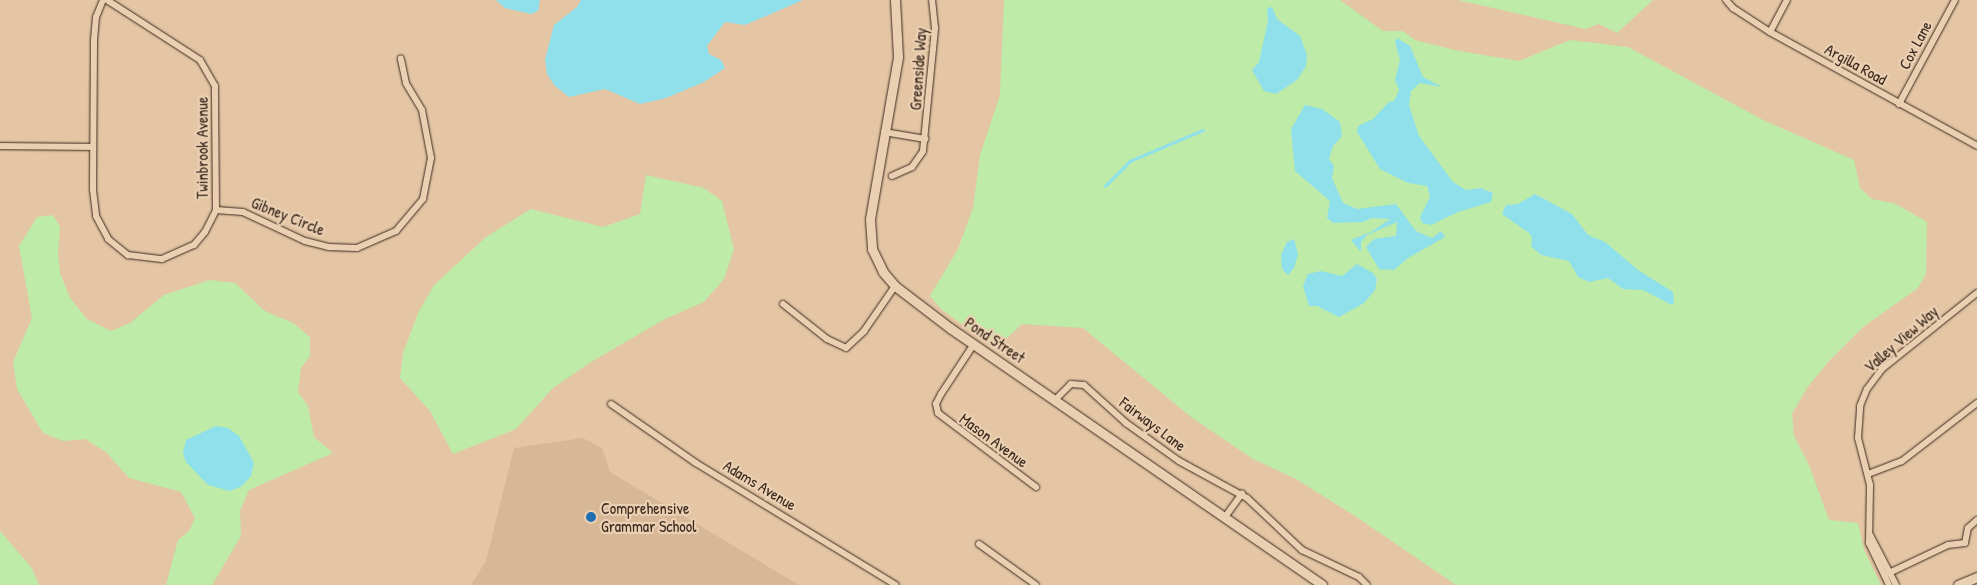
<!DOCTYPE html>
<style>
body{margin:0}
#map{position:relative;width:1977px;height:585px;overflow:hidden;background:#e4c6a5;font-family:"Patrick Hand",sans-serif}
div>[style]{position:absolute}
.built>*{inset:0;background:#d7b896}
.green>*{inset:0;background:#beeba8}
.water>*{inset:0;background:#8fe0eb}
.stream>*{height:2.5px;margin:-1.25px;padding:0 1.25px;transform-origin:1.25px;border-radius:1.25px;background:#8fe0eb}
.roads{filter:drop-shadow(0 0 1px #3b2a1e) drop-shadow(0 0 1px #3b2a1e)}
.street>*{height:6px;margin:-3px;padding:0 3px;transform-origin:3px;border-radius:3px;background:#ebcfb2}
.secondary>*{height:9px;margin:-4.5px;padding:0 4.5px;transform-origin:4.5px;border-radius:4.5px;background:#ebcfb2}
.dots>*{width:14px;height:14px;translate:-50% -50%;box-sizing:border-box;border:2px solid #ebcfb2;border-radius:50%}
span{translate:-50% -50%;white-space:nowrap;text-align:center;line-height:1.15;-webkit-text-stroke:4.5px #ebcfb2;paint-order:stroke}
.street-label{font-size:16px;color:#3b2a1e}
.poi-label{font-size:16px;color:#3b2a1e}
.left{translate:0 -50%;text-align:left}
</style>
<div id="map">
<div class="built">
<i style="clip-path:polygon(583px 438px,602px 448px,610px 472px,799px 585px,471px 585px,486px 561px,514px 448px)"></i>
</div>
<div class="green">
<i style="clip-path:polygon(1004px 0,1340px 0,1383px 31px,1403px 31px,1415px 40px,1459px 51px,1519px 61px,1570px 40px,1628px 47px,1763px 120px,1854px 160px,1860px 188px,1872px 199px,1896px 204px,1927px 222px,1926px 274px,1918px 288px,1863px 327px,1829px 361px,1807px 388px,1792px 414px,1794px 436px,1809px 465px,1829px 520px,1858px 523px,1864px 550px,1881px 585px,1456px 585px,1355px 516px,1296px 479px,1253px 459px,1191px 417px,1083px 328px,1022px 324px,996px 349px,941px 309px,930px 296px,958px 249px,973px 208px,980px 155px,1000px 95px)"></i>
<i style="clip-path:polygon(1458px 0,1653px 0,1617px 33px,1599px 24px,1585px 29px)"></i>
<i style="clip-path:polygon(646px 175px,704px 188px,722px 201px,734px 249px,724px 279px,704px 302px,665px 319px,591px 362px,553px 388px,516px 429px,453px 454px,430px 411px,400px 378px,403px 353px,418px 313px,434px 285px,486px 237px,531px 209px,603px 227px,640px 214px)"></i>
<i style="clip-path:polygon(53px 215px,60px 227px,58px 254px,60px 273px,70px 298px,87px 319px,111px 331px,130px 323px,164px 295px,210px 280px,235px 283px,265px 311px,293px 323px,310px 337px,310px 356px,301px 368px,298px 392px,308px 406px,314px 437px,333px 453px,249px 490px,240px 511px,241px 536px,212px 585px,166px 585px,178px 540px,189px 531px,195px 518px,181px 492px,129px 478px,106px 452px,85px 439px,63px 441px,43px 433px,17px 389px,13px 362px,32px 318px,19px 246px,37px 217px)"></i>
<i style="clip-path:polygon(0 531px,32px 568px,39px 585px,0 585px)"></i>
</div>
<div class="water">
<i style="clip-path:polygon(496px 0,540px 0,538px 11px,531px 14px,505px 8px)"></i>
<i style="clip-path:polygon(581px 0,803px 0,745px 25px,725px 22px,707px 46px,709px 54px,721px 60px,725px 68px,704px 82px,666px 98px,640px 104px,605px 89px,569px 97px,555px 86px,547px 74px,545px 60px,554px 25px,577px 7px)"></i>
<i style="clip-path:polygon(1272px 7px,1277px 19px,1300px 36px,1307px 55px,1306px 66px,1297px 80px,1276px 94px,1264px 91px,1252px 70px,1259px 62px,1268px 21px,1267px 8px)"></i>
<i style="clip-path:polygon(1397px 38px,1410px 46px,1423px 77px,1442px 87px,1420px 83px,1411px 91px,1409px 105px,1419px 136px,1453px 182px,1466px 190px,1481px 188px,1493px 193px,1491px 202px,1458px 212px,1431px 225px,1422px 223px,1420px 217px,1430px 197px,1427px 186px,1408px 183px,1380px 169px,1357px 132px,1358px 126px,1373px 119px,1389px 102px,1394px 101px,1399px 90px,1395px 80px,1400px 60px,1395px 42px)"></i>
<i style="clip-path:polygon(1305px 105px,1322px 109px,1340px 122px,1342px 136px,1333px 146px,1329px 159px,1334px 166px,1332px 178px,1343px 203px,1357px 209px,1396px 204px,1416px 231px,1432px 238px,1441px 231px,1445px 237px,1408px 258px,1394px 270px,1379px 269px,1366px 247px,1374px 239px,1396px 236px,1397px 222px,1367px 235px,1361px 242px,1361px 252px,1351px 240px,1371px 232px,1390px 219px,1372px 218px,1363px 222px,1333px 223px,1327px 218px,1330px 201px,1295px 171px,1291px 129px)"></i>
<i style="clip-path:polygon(1535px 194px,1572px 214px,1588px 235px,1605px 242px,1638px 270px,1673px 292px,1674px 303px,1672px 305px,1643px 290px,1623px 289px,1608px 278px,1589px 282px,1578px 277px,1569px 261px,1541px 255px,1531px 246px,1532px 238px,1529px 233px,1502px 214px,1506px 205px,1518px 204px)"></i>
<i style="clip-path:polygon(1294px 239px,1298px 254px,1294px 268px,1288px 275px,1282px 269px,1281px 255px,1287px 242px)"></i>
<i style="clip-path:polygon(1357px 264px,1373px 273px,1377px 279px,1375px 290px,1364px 303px,1339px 317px,1317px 306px,1309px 306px,1303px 286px,1308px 274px,1321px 271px,1342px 276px)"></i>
<i style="clip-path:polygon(216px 426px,228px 428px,239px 436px,254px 463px,251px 476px,242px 486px,230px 491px,208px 485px,186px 462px,183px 453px,186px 440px)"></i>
</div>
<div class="stream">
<i style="left:1105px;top:186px;width:35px;rotate:-45deg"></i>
<i style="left:1130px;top:161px;width:79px;rotate:-23deg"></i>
</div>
<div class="roads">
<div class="street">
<i style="left:103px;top:0;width:18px;rotate:112deg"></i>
<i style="left:96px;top:17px;width:25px;rotate:95deg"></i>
<i style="left:94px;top:42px;width:148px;rotate:90.4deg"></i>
<i style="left:93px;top:190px;width:26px;rotate:83deg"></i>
<i style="left:96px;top:216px;width:26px;rotate:62deg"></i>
<i style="left:108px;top:239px;width:26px;rotate:39deg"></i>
<i style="left:128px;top:255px;width:34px;rotate:7deg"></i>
<i style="left:162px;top:259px;width:35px;rotate:-24deg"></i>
<i style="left:194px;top:245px;width:17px;rotate:-50deg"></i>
<i style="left:205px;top:232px;width:25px;rotate:-63deg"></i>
<i style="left:216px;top:210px;width:124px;rotate:-90.5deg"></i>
<i style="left:215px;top:86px;width:30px;rotate:-120deg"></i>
<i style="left:200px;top:60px;width:111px;rotate:-147.2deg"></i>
<i style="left:1726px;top:0;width:11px;rotate:49deg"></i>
<i style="left:1733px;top:8px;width:44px;rotate:33deg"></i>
<i style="left:1770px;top:32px;width:236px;rotate:28.8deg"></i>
<i style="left:1770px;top:32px;width:36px;rotate:-62deg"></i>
<i style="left:1899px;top:104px;width:118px;rotate:-61.7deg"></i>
<i style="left:884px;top:132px;width:42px;rotate:9.7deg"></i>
<i style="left:0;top:146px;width:93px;rotate:0.6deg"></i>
<i style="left:892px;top:176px;width:22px;rotate:-24deg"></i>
<i style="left:912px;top:167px;width:19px;rotate:-55deg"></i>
<i style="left:923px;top:151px;width:124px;rotate:-84.4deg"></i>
<i style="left:935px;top:28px;width:28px;rotate:-96deg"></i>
<i style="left:216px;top:210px;width:27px;rotate:4deg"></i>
<i style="left:243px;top:212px;width:68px;rotate:25.1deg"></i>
<i style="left:305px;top:241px;width:25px;rotate:14deg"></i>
<i style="left:329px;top:247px;width:28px;rotate:2deg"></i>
<i style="left:357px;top:248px;width:43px;rotate:-23.6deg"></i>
<i style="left:396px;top:231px;width:42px;rotate:-49.8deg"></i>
<i style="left:423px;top:199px;width:42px;rotate:-79deg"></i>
<i style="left:431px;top:158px;width:49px;rotate:-100.6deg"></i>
<i style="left:422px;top:110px;width:31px;rotate:-121deg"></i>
<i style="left:406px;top:83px;width:25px;rotate:-102deg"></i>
<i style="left:783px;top:304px;width:56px;rotate:38.5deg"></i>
<i style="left:827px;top:339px;width:21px;rotate:25deg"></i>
<i style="left:846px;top:348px;width:25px;rotate:-43deg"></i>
<i style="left:864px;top:331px;width:55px;rotate:-55.4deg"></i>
<i style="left:974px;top:344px;width:60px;rotate:123.4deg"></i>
<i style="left:941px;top:394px;width:11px;rotate:117deg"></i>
<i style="left:936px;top:404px;width:9px;rotate:77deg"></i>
<i style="left:938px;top:413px;width:123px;rotate:37.1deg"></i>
<i style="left:1056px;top:399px;width:21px;rotate:-45deg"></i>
<i style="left:1071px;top:384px;width:13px;rotate:4deg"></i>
<i style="left:1084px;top:385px;width:57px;rotate:42.1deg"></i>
<i style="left:1126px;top:423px;width:65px;rotate:35.6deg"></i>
<i style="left:1179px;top:461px;width:77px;rotate:28.6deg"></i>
<i style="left:1247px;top:498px;width:76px;rotate:43.4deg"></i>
<i style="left:1302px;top:550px;width:63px;rotate:25.3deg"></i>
<i style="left:1359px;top:577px;width:11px;rotate:45deg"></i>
<i style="left:611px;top:404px;width:103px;rotate:34.8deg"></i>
<i style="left:696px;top:463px;width:234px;rotate:31.4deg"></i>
<i style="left:1868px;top:474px;width:36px;rotate:-21deg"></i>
<i style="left:1902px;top:461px;width:95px;rotate:-37.7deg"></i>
<i style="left:1225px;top:517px;width:29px;rotate:-54deg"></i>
<i style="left:1870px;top:535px;width:56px;rotate:62.5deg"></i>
<i style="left:979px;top:544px;width:70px;rotate:35.7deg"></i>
<i style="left:1889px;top:573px;width:65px;rotate:-25.4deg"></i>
<i style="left:1948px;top:545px;width:17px;rotate:-7deg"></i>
<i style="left:1965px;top:543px;width:15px;rotate:-79deg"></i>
<i style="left:1968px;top:528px;width:12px;rotate:-42deg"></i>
<i style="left:1889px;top:585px;width:47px;rotate:-115.5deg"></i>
<i style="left:1869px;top:543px;width:58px;rotate:-89deg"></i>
<i style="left:1870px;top:485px;width:49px;rotate:-104.3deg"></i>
<i style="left:1858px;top:438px;width:32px;rotate:-86deg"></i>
<i style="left:1860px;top:406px;width:18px;rotate:-68deg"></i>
<i style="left:1867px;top:389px;width:25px;rotate:-53deg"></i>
<i style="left:1882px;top:369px;width:122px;rotate:-38.7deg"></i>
</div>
<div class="secondary">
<i style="left:895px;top:0;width:57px;rotate:87deg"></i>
<i style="left:898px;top:57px;width:164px;rotate:99.8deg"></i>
<i style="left:870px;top:219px;width:30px;rotate:86deg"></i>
<i style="left:872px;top:249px;width:25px;rotate:64deg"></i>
<i style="left:883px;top:272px;width:18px;rotate:49deg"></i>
<i style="left:895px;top:286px;width:69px;rotate:37.4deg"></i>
<i style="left:950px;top:328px;width:452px;rotate:34.6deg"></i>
<i style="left:1958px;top:585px;width:21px;rotate:-23deg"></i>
</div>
</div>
<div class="dots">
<i style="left:591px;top:517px;background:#1f6fb2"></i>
</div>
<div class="street-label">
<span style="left:1915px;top:45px;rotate:-62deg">Cox Lane</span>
<span style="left:1856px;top:64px;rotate:29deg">Argilla Road</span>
<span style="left:918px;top:69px;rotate:-86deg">Greenside Way</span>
<span style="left:202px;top:148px;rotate:-90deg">Twinbrook Avenue</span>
<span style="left:288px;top:216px;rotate:22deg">Gibney Circle</span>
<span style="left:1901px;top:339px;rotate:-41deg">Valley View Way</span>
<span style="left:995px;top:340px;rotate:34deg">Pond Street</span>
<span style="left:1153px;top:424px;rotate:37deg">Fairways Lane</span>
<span style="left:994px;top:440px;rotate:36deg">Mason Avenue</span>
<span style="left:760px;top:485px;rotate:31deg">Adams Avenue</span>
</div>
<div class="poi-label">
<span class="left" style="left:601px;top:517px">Comprehensive<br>Grammar School</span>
</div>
</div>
